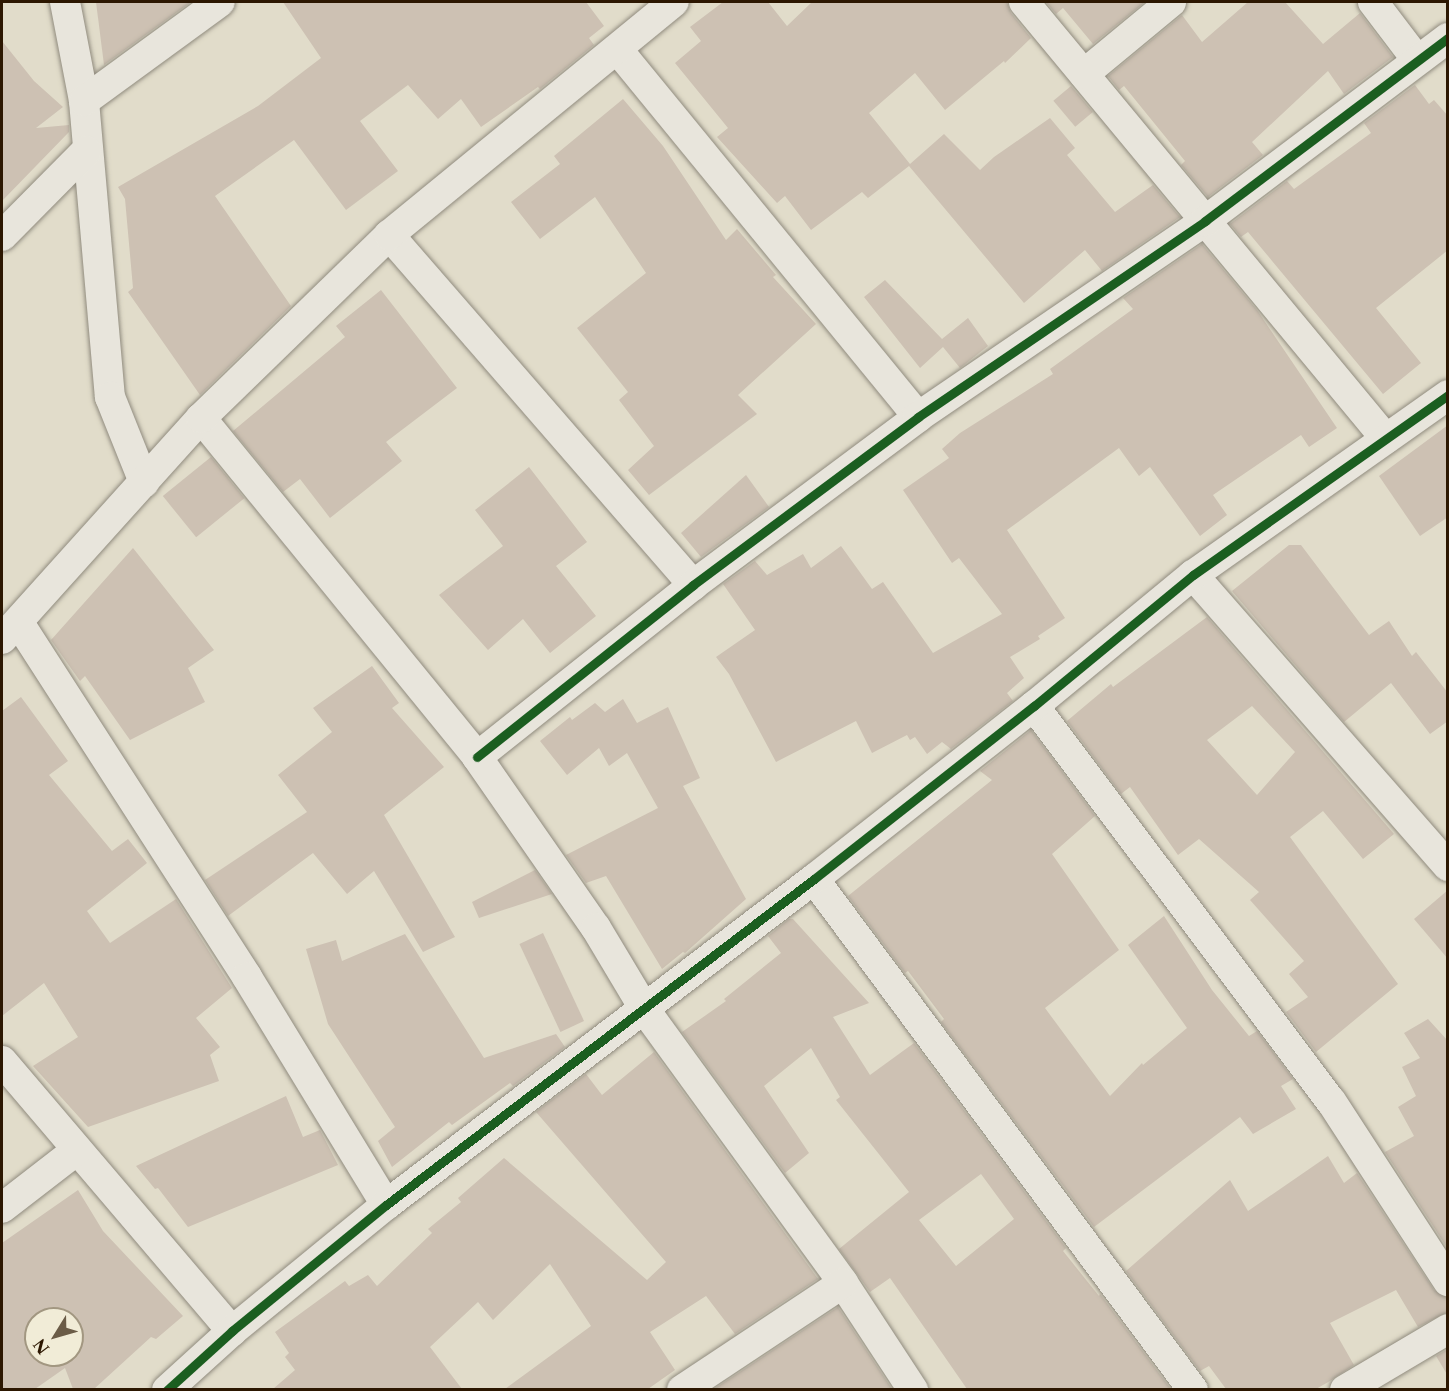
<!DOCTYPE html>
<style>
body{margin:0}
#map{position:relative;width:1449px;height:1391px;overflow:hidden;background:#e1dcca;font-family:"Libre Caslon Text",serif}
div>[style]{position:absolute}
.building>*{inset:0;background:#cdc1b3;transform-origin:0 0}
.roads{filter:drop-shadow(0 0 2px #908b7e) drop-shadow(0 0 2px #908b7e)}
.minor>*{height:30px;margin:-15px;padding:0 15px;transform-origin:15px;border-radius:15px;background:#e8e5dc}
.cycleway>*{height:9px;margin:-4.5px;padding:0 4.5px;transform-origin:4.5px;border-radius:4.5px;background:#1b5e20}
span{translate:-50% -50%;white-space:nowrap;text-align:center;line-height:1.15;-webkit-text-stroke:4.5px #f1ecd7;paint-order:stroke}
.frame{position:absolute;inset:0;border:3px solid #2c1701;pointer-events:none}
.north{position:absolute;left:24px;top:1307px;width:60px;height:60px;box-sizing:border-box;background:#f1ecd7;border:2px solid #a29781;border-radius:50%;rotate:233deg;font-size:16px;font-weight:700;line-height:24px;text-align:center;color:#2c1701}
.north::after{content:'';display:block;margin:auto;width:21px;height:27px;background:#6b5c47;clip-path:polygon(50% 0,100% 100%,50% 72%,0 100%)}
</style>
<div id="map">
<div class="building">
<i style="clip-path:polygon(96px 2px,191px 2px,104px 65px)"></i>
<i style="clip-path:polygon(283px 2px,586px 2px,604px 26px,589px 38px,594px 45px,540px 89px,538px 87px,481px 127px,461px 99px,438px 119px,408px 85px,360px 121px,398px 171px,346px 210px,294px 140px,215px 196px,291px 306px,200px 395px,128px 292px,133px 288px,125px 199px,118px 187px,258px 106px,321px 58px)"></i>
<i style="clip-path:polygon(723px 2px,768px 2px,787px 26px,812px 2px,1007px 2px,1011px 13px,1031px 38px,1005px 63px,1004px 61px,945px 110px,915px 73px,869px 113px,910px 164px,944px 134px,980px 170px,994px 157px,1050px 118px,1075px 148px,1067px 155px,1115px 212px,1153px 185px,1180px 217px,1102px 271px,1085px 250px,1024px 303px,909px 166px,868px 198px,862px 192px,811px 230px,785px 196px,777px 203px,717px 137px,728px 128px,675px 63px,701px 41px,690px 27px)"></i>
<i style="clip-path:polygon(1046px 2px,1145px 2px,1093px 44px,1063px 8px,1056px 14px)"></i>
<i style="clip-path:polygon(1248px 2px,1285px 2px,1323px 44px,1360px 13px,1393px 57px,1344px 94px,1328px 71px,1252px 142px,1263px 155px,1208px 197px,1181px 165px,1185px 161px,1124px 86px,1119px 90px,1108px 76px,1182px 15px,1202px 42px)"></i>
<i style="clip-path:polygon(2px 41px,34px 81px,63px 107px,36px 128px,69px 125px,69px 132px,2px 201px)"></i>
<i style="clip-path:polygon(1415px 85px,1429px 104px,1434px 100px,1448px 116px,1448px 250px,1376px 308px,1421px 363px,1383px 394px,1248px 232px,1241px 237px,1230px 224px,1287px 181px,1294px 189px,1371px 133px,1364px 123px)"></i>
<i style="left:1071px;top:86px;width:34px;height:23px;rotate:50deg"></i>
<i style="clip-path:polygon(623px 99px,663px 146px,726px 240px,737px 229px,776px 275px,773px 277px,816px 324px,738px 395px,757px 414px,649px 495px,628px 470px,654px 446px,619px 400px,628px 392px,577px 328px,646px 273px,595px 197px,540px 239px,511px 202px,560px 164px,554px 156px)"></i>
<i style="clip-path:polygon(1202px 244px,1257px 310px,1337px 428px,1309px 447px,1301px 435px,1213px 495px,1227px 515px,1200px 536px,1150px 467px,1139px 476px,1119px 448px,1007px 530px,1065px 618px,1038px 636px,1040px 639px,1010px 657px,1024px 678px,1007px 693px,1013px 701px,951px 749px,942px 742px,927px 754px,915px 737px,910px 740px,907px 735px,872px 753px,856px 721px,776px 762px,729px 674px,716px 657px,755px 630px,723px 584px,755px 561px,767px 575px,803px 554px,811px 568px,841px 546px,872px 589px,883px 582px,933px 653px,1002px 614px,959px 558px,952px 563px,903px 490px,949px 458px,942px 449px,960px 433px,1053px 374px,1050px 369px,1133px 309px,1123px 298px)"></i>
<i style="clip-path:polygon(885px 280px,942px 339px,968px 318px,988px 346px,960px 368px,943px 347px,920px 368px,864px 297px)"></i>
<i style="clip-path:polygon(381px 290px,457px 388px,386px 442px,402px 461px,330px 518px,300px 479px,283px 492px,233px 431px,345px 337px,336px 326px)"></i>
<i style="clip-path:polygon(1448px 425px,1448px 517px,1420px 536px,1379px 476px)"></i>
<i style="left:211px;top:457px;width:53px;height:62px;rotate:51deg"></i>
<i style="clip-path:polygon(529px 467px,587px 542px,556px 566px,596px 616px,550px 653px,523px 619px,488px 650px,439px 595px,503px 546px,475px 510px)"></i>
<i style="clip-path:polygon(746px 475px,769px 507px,701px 557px,681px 533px)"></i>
<i style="clip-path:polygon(1289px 545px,1301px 545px,1369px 635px,1389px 621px,1412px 656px,1416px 652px,1448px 693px,1448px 721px,1430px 734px,1391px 683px,1344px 722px,1232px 591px)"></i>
<i style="clip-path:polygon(133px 548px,214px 650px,188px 668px,205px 702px,130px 740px,85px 676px,80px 681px,51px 640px)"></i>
<i style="clip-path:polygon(evenodd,1207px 617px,1394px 834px,1363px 859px,1323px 811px,1290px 837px,1398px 984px,1316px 1052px,1286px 1012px,1308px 997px,1289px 974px,1304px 961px,1250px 900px,1259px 892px,1199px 839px,1178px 855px,1130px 787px,1121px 794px,1067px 721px,1111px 684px,1113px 687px,1207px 617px,1252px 706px,1295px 752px,1257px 795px,1207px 740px,1252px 706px)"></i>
<i style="clip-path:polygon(372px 666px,399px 703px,392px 708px,444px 767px,384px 815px,455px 937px,423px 952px,374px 871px,347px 894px,313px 853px,228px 916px,205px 880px,307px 812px,278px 775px,332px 732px,313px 708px)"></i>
<i style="clip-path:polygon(21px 697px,68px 761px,49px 775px,112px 851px,128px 839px,147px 863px,87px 911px,110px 943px,176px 899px,232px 988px,196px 1018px,220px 1047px,210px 1055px,219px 1081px,88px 1127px,33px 1066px,78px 1037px,44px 983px,2px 1016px,2px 711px)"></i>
<i style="clip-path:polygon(623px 699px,637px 723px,668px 707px,700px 778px,683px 786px,746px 899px,685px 953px,683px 952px,662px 969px,606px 876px,586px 883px,566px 855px,658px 808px,627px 753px,609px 766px,599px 748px,567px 775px,540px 741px,570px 717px,572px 720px,595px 703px,605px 712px)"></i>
<i style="clip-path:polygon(1031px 730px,1095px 816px,1052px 854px,1119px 950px,1045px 1008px,1110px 1096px,1142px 1063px,1143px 1065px,1187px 1028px,1128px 945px,1164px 916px,1212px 990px,1249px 1036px,1257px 1031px,1293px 1079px,1281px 1086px,1296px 1109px,1253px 1134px,1240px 1117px,1094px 1227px,941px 1022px,944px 1019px,908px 971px,905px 973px,848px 896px,992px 780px,980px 771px)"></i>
<i style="clip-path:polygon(535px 870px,552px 894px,479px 918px,472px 902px)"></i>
<i style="clip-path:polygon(1448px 890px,1448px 959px,1414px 919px)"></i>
<i style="clip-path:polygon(evenodd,789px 919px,793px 919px,869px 1003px,833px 1017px,870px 1075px,914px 1043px,1066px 1248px,1063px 1251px,1099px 1296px,1100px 1294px,1170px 1388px,967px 1389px,890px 1278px,870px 1292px,839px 1249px,909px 1192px,836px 1100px,840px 1097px,811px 1048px,764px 1086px,809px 1153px,785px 1173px,682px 1032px,726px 1001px,724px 999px,781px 953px,768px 936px,789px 919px,981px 1174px,1014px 1219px,956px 1266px,919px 1220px,981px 1174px)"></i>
<i style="left:543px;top:933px;width:97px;height:26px;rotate:65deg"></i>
<i style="clip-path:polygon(405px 934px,484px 1058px,556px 1034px,565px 1047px,513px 1086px,510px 1083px,452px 1125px,449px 1122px,392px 1167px,378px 1141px,395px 1127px,328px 1024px,306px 949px,336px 940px,342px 961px)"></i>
<i style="clip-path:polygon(1428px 1019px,1448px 1041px,1448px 1249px,1385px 1152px,1414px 1136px,1398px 1107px,1416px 1096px,1402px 1067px,1420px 1058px,1404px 1033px)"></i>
<i style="clip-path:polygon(654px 1052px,818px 1279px,735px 1334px,706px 1296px,650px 1332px,675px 1370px,648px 1389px,505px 1389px,591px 1326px,550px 1264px,493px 1320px,478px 1302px,430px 1347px,462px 1389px,273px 1389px,295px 1370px,285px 1357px,289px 1353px,275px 1332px,345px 1281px,349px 1286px,368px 1275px,377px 1286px,432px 1233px,428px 1229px,461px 1202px,458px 1198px,504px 1158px,647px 1280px,666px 1262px,536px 1112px,586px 1074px,602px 1095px)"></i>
<i style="clip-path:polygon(286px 1096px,303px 1137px,320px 1130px,338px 1165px,188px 1227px,158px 1188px,155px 1189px,136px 1166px)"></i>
<i style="clip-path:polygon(1328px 1156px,1344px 1183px,1357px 1173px,1434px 1290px,1448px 1298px,1448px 1312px,1418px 1327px,1396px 1290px,1330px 1323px,1354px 1365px,1330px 1381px,1316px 1389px,1226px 1389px,1209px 1366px,1200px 1371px,1126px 1271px,1230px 1180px,1248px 1211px)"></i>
<i style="clip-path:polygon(evenodd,78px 1190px,103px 1231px,183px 1316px,156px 1339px,151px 1337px,94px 1389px,73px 1389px,65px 1368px,35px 1389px,2px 1389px,2px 1243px,78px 1190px,36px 1319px,72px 1319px,72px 1355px,36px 1355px,36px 1319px)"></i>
<i style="clip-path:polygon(838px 1307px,892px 1389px,714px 1389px)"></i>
<i style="clip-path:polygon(1448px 1349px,1448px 1376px,1436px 1356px)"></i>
</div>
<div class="roads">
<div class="minor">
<i style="left:65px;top:2px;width:101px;rotate:79.1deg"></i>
<i style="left:84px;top:101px;width:297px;rotate:85deg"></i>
<i style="left:110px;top:397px;width:92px;rotate:68.2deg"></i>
<i style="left:1024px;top:2px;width:567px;rotate:50.36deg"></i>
<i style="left:1373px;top:2px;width:73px;rotate:52.8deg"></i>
<i style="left:618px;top:50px;width:474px;rotate:50.7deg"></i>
<i style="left:1084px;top:74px;width:113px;rotate:-39.6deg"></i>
<i style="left:84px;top:101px;width:168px;rotate:-36.1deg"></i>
<i style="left:389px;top:235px;width:464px;rotate:49deg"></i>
<i style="left:2px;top:236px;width:120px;rotate:-45.3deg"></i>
<i style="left:201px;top:418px;width:437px;rotate:50.8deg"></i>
<i style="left:477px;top:757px;width:208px;rotate:55.2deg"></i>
<i style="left:596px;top:928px;width:96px;rotate:59.1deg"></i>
<i style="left:645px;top:1010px;width:337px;rotate:54deg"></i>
<i style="left:843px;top:1283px;width:128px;rotate:56.8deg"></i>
<i style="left:1193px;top:575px;width:387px;rotate:48.8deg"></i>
<i style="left:19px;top:623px;width:421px;rotate:57.2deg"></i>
<i style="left:247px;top:977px;width:267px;rotate:58.6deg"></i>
<i style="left:2px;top:639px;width:297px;rotate:-48deg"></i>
<i style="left:201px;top:418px;width:262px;rotate:-44.2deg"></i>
<i style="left:389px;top:235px;width:368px;rotate:-39.3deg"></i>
<i style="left:1034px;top:706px;width:494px;rotate:53.1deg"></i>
<i style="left:1331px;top:1101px;width:215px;rotate:57deg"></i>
<i style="left:477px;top:757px;width:276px;rotate:-38.5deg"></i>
<i style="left:693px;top:585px;width:281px;rotate:-36.7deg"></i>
<i style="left:918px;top:417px;width:348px;rotate:-34.3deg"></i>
<i style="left:1205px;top:221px;width:304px;rotate:-37deg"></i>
<i style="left:814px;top:879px;width:636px;rotate:53.44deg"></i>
<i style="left:2px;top:1061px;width:355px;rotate:49.6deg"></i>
<i style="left:2px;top:1208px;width:95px;rotate:-37.7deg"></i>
<i style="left:167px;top:1390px;width:88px;rotate:-42.2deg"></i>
<i style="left:232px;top:1331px;width:199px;rotate:-39.3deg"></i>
<i style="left:386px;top:1205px;width:538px;rotate:-37.3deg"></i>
<i style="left:814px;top:879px;width:280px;rotate:-38.2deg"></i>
<i style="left:1034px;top:706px;width:206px;rotate:-39.5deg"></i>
<i style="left:1193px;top:575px;width:312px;rotate:-35.2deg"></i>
<i style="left:682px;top:1390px;width:193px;rotate:-33.6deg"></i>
<i style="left:1345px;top:1390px;width:120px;rotate:-30.6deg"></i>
</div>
</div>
<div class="cycleway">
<i style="left:477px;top:757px;width:276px;rotate:-38.5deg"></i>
<i style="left:693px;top:585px;width:281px;rotate:-36.7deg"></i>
<i style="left:918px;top:417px;width:348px;rotate:-34.3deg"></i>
<i style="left:1205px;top:221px;width:304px;rotate:-37deg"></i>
<i style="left:167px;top:1390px;width:88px;rotate:-42.2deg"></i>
<i style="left:232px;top:1331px;width:199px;rotate:-39.3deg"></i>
<i style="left:386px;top:1205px;width:538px;rotate:-37.3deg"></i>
<i style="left:814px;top:879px;width:280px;rotate:-38.2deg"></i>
<i style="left:1034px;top:706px;width:206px;rotate:-39.5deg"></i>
<i style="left:1193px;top:575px;width:312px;rotate:-35.2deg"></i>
</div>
<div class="frame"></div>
<div class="north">N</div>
</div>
